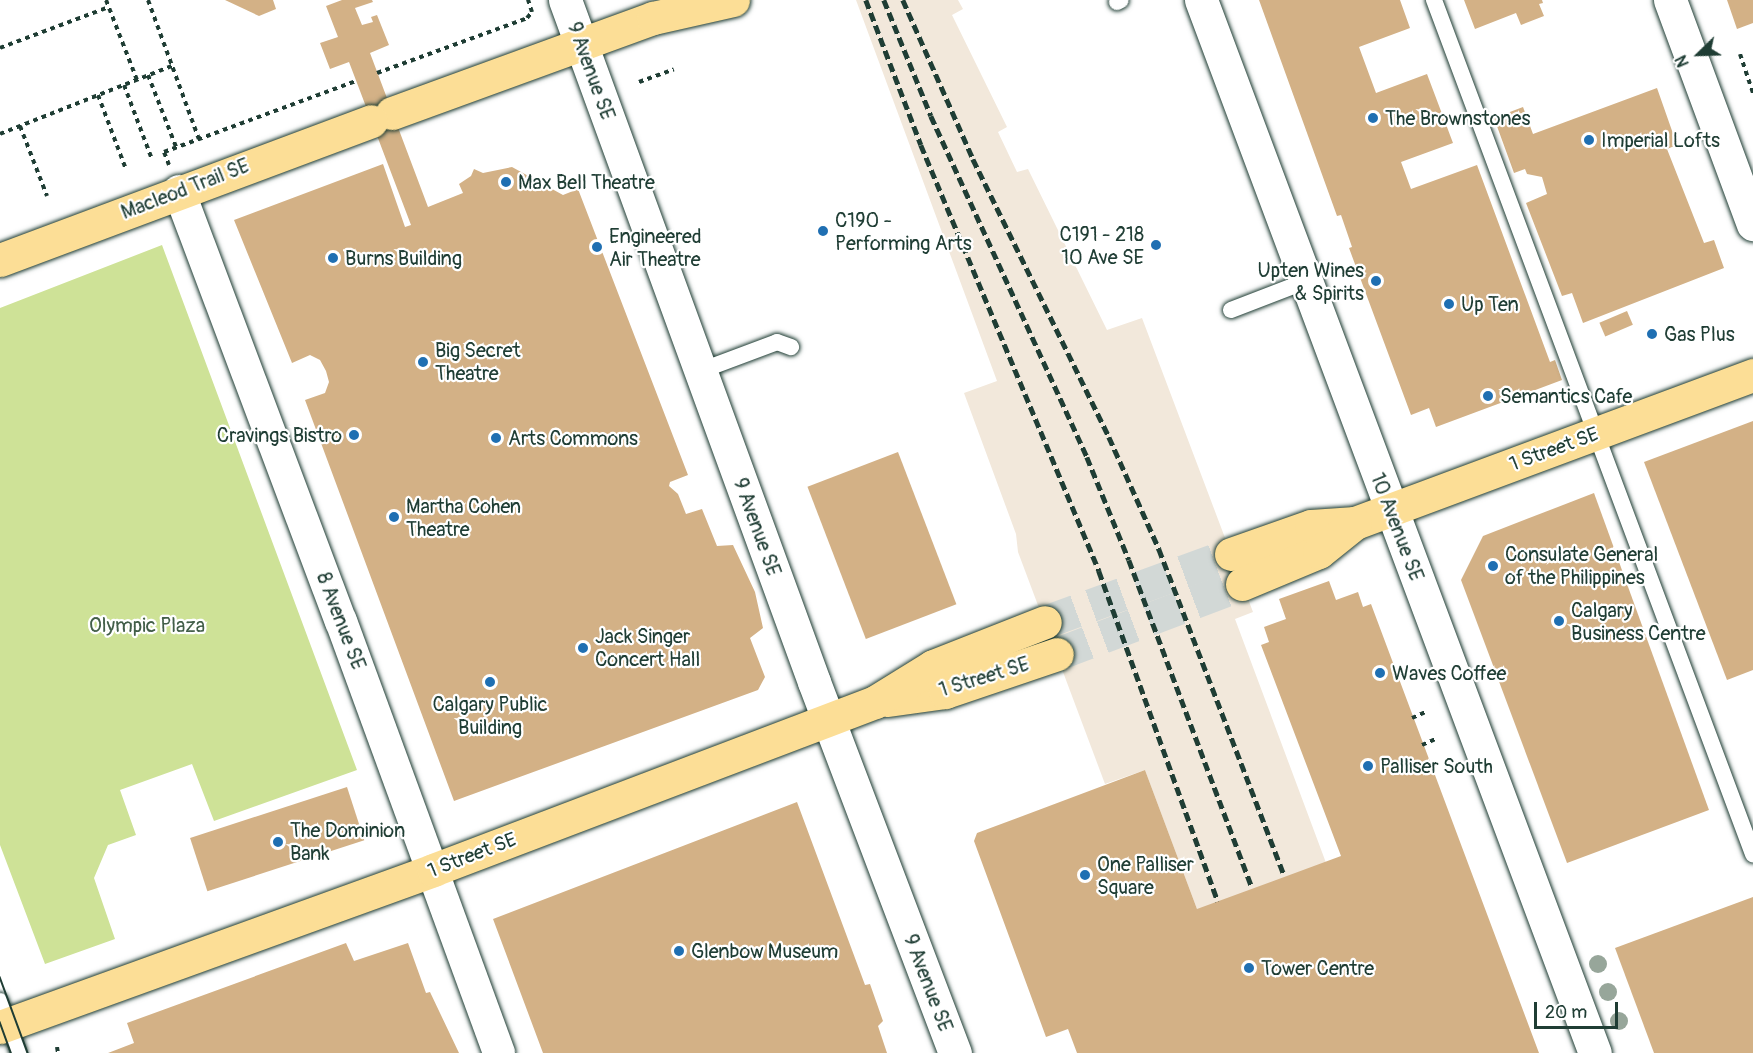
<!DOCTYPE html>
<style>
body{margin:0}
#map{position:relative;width:1753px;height:1053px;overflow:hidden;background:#fff;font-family:Pangolin,sans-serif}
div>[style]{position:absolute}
.built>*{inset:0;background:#f2e8db}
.green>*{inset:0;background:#cee297}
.building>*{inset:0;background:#d3b186;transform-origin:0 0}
.primary-tunnel>*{height:33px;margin-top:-16.5px;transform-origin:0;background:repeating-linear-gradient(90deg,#d2d8d6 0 33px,transparent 0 49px)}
.path>*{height:4px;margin-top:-2px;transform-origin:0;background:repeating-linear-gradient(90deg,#1f3d34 0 4.5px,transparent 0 9px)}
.roads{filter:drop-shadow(0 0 2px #1f3d34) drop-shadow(0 0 2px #1f3d34)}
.lane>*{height:16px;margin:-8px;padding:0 8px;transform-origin:8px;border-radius:8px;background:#fff}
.street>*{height:32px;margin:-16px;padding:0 16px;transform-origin:16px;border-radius:16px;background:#fff}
.secondary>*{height:33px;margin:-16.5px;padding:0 16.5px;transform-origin:16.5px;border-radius:16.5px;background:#fff}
.primary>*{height:33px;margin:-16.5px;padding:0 16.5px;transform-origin:16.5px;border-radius:16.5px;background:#fcde96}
.tram>*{height:1.5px;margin:-0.75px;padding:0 0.75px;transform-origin:0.75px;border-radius:0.75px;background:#1f3d34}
.rail>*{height:4.5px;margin-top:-2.25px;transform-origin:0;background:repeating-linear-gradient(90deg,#1f3d34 0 9px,transparent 0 13.5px)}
.trees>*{width:18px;height:18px;margin:-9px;border-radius:50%;background:#97a69a}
.dots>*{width:16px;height:16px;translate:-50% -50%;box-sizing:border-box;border:3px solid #fff;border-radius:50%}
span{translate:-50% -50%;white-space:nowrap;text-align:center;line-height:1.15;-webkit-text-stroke:4.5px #fff;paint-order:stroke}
.street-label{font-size:20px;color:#1f3d34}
.poi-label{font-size:20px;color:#1f3d34}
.left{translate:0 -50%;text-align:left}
.right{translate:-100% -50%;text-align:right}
.park-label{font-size:20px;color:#425e48}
.north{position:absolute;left:1669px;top:24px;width:60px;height:60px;-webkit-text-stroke:4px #fff;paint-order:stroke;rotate:247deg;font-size:16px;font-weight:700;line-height:24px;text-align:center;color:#1f3d34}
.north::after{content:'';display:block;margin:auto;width:21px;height:27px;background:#1f3d34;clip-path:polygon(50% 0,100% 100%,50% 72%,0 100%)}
.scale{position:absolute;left:1534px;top:1002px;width:84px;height:27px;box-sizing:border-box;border:3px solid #1f3d34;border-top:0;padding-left:8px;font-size:18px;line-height:21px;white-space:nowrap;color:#1f3d34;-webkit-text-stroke:4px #fff;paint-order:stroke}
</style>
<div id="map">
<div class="built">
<i style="clip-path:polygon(856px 0,958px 0,963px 9px,952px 15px,1007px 127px,998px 132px,1017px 172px,1028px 169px,1107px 330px,1142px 318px,1253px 612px,1235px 619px,1397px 1053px,1197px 909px,1145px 770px,1105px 784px,1018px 552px,1016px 534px,964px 393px,997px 381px)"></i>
</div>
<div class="green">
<i style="clip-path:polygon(162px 245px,357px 770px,214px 821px,192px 764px,120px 790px,136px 835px,108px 845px,94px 878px,115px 939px,45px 964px,0 845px,0 308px)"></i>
</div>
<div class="building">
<i style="clip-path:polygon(225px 0,273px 0,276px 9px,259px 16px)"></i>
<i style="clip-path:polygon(342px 0,372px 0,373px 2px,355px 8px,362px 25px,373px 22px,371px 17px,377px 15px,389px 45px,370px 53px,428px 207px,463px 193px,459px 184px,471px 176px,474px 169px,483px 173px,512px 167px,563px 195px,578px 189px,688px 475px,670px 482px,669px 486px,678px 494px,686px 514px,702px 509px,717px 546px,733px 545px,755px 592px,763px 628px,750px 638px,765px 677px,758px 690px,454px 801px,305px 400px,325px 393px,329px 382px,326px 371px,320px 360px,310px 355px,292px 363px,234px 220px,383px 164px,405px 227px,411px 225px,349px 62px,330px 69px,320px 43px,338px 37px,326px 6px)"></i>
<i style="clip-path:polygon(1259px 0,1400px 0,1410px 28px,1359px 47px,1376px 93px,1427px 74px,1453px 143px,1401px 162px,1411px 189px,1477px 165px,1550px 362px,1555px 360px,1562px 380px,1436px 427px,1429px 408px,1411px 415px,1349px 248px,1352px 247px,1341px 215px,1337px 216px)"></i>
<i style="clip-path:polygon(1464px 0,1542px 0,1543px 3px,1539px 4px,1544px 16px,1521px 25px,1516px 13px,1475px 29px)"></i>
<i style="clip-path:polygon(1727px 0,1753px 0,1753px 23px,1737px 29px)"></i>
<i style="clip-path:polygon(1657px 88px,1677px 145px,1667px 149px,1704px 243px,1714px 240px,1724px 268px,1583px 323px,1572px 293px,1562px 296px,1526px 203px,1547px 194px,1542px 177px,1527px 174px,1525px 169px,1514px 173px,1494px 118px,1523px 107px,1533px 134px)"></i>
<i style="left:1627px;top:311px;width:15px;height:30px;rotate:67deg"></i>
<i style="clip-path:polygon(1753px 421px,1753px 670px,1727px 680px,1644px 462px)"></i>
<i style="left:898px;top:452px;width:163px;height:97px;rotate:69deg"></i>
<i style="clip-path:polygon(1594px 493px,1709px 810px,1567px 863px,1461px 580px,1483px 536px)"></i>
<i style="clip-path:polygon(1329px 581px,1336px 600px,1358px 592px,1363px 607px,1371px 604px,1539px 1053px,1077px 1053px,1068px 1029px,1046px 1037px,974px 841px,977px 833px,1145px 770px,1197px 909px,1341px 856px,1261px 645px,1269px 642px,1264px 627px,1286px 619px,1279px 599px)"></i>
<i style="left:347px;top:787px;width:56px;height:165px;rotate:72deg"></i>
<i style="clip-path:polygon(797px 802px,865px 985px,870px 984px,883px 1021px,878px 1026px,887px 1053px,543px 1053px,493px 919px)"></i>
<i style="clip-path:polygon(1753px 897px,1753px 1053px,1654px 1053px,1615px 948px)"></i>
<i style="clip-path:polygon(346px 943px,354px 961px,408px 943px,426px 993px,430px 992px,459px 1053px,108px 1053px,134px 1043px,127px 1023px)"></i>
</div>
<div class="primary-tunnel">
<i style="left:1045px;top:622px;width:198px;rotate:-20.1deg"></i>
<i style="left:1057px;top:654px;width:198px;rotate:-20.7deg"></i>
</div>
<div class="path">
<i style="left:106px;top:0;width:86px;rotate:68.8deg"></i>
<i style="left:148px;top:0;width:148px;rotate:69.9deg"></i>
<i style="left:0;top:48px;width:116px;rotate:-20.6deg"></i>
<i style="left:1740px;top:54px;width:41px;rotate:71.6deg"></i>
<i style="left:377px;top:73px;width:160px;rotate:-20.1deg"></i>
<i style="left:527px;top:18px;width:8px;rotate:-50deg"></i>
<i style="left:532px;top:12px;width:13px;rotate:-108deg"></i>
<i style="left:148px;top:75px;width:77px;rotate:68.7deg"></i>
<i style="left:639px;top:82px;width:37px;rotate:-20deg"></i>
<i style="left:124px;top:85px;width:77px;rotate:69.4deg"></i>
<i style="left:98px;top:95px;width:77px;rotate:69.4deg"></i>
<i style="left:20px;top:126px;width:75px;rotate:68.9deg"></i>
<i style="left:0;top:134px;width:185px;rotate:-21.6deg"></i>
<i style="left:169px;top:165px;width:14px;rotate:-111deg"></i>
<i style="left:164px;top:152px;width:205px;rotate:-20.3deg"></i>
<i style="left:1412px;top:718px;width:17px;rotate:-24deg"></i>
<i style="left:1422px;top:745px;width:17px;rotate:-24deg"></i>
<i style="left:57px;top:1047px;width:6px;rotate:81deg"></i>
</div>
<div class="roads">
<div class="lane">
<i style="left:1434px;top:0;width:912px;rotate:69.52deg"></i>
<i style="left:1117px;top:2px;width:4px;rotate:-27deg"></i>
<i style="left:1231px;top:310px;width:80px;rotate:-21.1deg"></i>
<i style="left:700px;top:371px;width:82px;rotate:-20.6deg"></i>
<i style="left:777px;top:342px;width:15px;rotate:20deg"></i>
<i style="left:0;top:1001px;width:55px;rotate:69.9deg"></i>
</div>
<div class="street">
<i style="left:179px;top:191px;width:460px;rotate:69.4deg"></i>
<i style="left:341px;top:621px;width:460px;rotate:69.9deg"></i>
</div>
<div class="secondary">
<i style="left:565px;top:0;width:726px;rotate:69.94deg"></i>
<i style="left:814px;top:682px;width:397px;rotate:69.2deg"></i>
<i style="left:1201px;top:0;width:1124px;rotate:69.49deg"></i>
<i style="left:1670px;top:0;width:239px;rotate:69.7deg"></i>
</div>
<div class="primary">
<i style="left:392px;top:113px;width:278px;rotate:-20deg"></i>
<i style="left:653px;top:18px;width:82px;rotate:-12.7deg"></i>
<i style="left:0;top:260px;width:396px;rotate:-20.5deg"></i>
<i style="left:1231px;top:554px;width:85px;rotate:-19.3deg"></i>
<i style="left:1311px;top:526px;width:44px;rotate:-3.9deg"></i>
<i style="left:1355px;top:523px;width:425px;rotate:-20.4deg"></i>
<i style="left:1242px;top:584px;width:83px;rotate:-22.6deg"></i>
<i style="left:1319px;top:552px;width:46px;rotate:-38.9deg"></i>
<i style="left:888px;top:700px;width:58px;rotate:-8deg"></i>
<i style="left:945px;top:692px;width:118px;rotate:-18.7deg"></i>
<i style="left:0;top:1027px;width:461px;rotate:-19.9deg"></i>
<i style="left:433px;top:870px;width:473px;rotate:-20.8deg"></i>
<i style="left:875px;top:702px;width:68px;rotate:-31.8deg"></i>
<i style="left:933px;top:666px;width:120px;rotate:-21.4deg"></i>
</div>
</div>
<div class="tram">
<i style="left:0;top:977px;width:81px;rotate:69.8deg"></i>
<i style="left:0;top:1022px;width:33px;rotate:70deg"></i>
</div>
<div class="rail">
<i style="left:866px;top:0;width:155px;rotate:69.2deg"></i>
<i style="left:921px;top:145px;width:462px;rotate:67.3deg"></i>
<i style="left:1099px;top:571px;width:351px;rotate:70.2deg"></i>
<i style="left:884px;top:0;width:125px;rotate:67.9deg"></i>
<i style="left:931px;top:116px;width:375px;rotate:65.4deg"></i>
<i style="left:1087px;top:457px;width:111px;rotate:67.8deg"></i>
<i style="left:1129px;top:560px;width:349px;rotate:69.4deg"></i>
<i style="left:903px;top:0;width:174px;rotate:66.2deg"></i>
<i style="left:973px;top:159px;width:309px;rotate:63.9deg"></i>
<i style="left:1109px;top:437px;width:123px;rotate:65.9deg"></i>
<i style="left:1159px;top:549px;width:349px;rotate:69deg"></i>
</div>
<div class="trees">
<i style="left:1598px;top:964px"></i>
<i style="left:1608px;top:992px"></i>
<i style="left:1619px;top:1021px"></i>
</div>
<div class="dots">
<i style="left:1373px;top:118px;background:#1f6fb2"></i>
<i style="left:1589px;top:140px;background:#1f6fb2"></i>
<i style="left:506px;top:182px;background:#1f6fb2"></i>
<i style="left:823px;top:231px;background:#1f6fb2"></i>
<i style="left:1156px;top:245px;background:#1f6fb2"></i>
<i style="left:597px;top:247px;background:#1f6fb2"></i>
<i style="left:333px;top:258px;background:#1f6fb2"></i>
<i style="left:1376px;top:281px;background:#1f6fb2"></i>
<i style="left:1449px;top:304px;background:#1f6fb2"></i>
<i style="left:1652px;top:334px;background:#1f6fb2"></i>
<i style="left:423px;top:362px;background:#1f6fb2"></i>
<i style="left:1488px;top:396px;background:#1f6fb2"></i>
<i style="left:354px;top:435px;background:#1f6fb2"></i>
<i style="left:496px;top:438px;background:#1f6fb2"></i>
<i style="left:394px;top:517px;background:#1f6fb2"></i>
<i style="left:1493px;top:566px;background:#1f6fb2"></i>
<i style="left:1559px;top:621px;background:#1f6fb2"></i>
<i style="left:583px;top:648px;background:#1f6fb2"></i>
<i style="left:1380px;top:673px;background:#1f6fb2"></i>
<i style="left:490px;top:682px;background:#1f6fb2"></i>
<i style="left:1368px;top:766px;background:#1f6fb2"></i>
<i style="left:278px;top:842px;background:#1f6fb2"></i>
<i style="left:1085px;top:875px;background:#1f6fb2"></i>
<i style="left:679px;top:951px;background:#1f6fb2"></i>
<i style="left:1249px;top:968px;background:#1f6fb2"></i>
</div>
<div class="street-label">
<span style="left:591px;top:71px;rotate:70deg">9 Avenue SE</span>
<span style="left:185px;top:189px;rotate:-21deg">Macleod Trail SE</span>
<span style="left:1554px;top:449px;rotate:-20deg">1 Street SE</span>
<span style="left:757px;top:527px;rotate:70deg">9 Avenue SE</span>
<span style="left:1397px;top:527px;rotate:69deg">10 Avenue SE</span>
<span style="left:341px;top:621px;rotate:69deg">8 Avenue SE</span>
<span style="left:984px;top:677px;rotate:-17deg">1 Street SE</span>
<span style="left:472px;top:855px;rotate:-21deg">1 Street SE</span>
<span style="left:928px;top:983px;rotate:69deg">9 Avenue SE</span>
</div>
<div class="poi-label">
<span class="left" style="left:1385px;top:118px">The Brownstones</span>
<span class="left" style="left:1601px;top:140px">Imperial Lofts</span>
<span class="left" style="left:518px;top:182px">Max Bell Theatre</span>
<span class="left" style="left:835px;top:232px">C190 -<br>Performing Arts</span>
<span class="right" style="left:1144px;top:246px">C191 - 218<br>10 Ave SE</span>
<span class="left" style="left:609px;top:248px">Engineered<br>Air Theatre</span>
<span class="left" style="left:345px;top:258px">Burns Building</span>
<span class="right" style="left:1364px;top:282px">Upten Wines<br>&amp; Spirits</span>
<span class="left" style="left:1461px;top:304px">Up Ten</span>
<span class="left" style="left:1664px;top:334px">Gas Plus</span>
<span class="left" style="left:435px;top:362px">Big Secret<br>Theatre</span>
<span class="left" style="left:1500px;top:396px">Semantics Cafe</span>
<span class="right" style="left:342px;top:435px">Cravings Bistro</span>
<span class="left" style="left:508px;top:438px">Arts Commons</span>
<span class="left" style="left:406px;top:518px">Martha Cohen<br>Theatre</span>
<span class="left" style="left:1505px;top:566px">Consulate General<br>of the Philippines</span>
<span class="left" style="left:1571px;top:622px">Calgary<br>Business Centre</span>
<span class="left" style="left:595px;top:648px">Jack Singer<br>Concert Hall</span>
<span class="left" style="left:1392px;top:673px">Waves Coffee</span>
<span style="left:490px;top:716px">Calgary Public<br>Building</span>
<span class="left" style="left:1380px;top:766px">Palliser South</span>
<span class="left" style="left:290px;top:842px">The Dominion<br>Bank</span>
<span class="left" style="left:1097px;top:876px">One Palliser<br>Square</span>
<span class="left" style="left:691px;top:951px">Glenbow Museum</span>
<span class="left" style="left:1261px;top:968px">Tower Centre</span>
</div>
<div class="park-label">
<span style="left:147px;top:625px">Olympic Plaza</span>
</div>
<div class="north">N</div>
<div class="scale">20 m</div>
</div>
